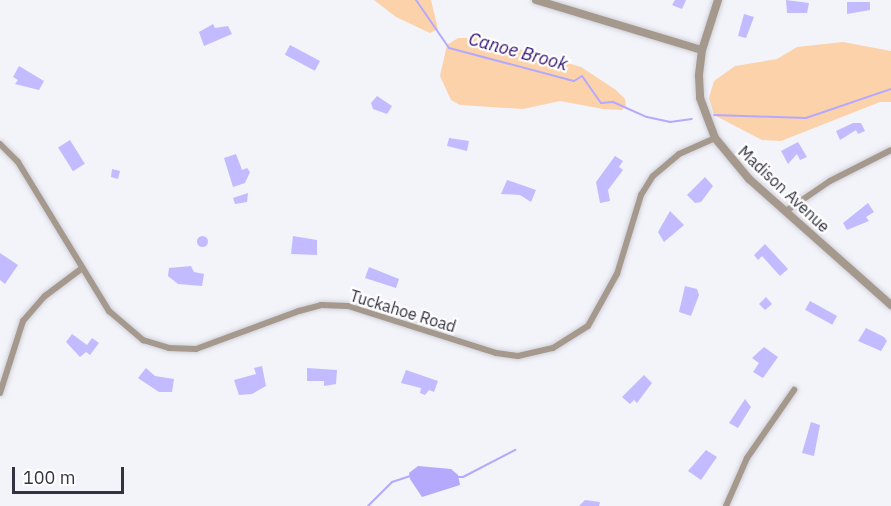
<!DOCTYPE html>
<style>
body{margin:0}
#map{position:relative;width:891px;height:506px;overflow:hidden;background:#f3f3fa;font-family:"IBM Plex Sans",sans-serif}
div>[style]{position:absolute}
.green>*{inset:0;background:#fcd2aa}
.water>*{inset:0;background:#b4a9fd}
.stream>*{height:2px;margin:-1px;padding:0 1px;transform-origin:1px;border-radius:1px;background:#b4a9fd}
.building>*{inset:0;background:#c2bbff;transform-origin:0 0}
.round{border-radius:50%}
.roads{filter:drop-shadow(0 0 2px #d0d0d9) drop-shadow(0 0 2px #d0d0d9)}
.minor>*{height:6px;margin:-3px;padding:0 3px;transform-origin:3px;border-radius:3px;background:#a5998d}
.tertiary>*{height:8px;margin:-4px;padding:0 4px;transform-origin:4px;border-radius:4px;background:#a5998d}
span{translate:-50% -50%;white-space:nowrap;text-align:center;line-height:1.15;-webkit-text-stroke:4.5px #fff;paint-order:stroke}
.street-label{font-size:16px;color:#333240}
.water-label{font-size:18px;color:#311172;font-style:italic}
.scale{position:absolute;left:12px;top:467px;width:112px;height:27px;box-sizing:border-box;border:3px solid #333240;border-top:0;padding-left:8px;font-size:18px;line-height:21px;white-space:nowrap;color:#333240;-webkit-text-stroke:4px #fff;paint-order:stroke}
</style>
<div id="map">
<div class="green">
<i style="clip-path:polygon(374px 0,431px 0,438px 29px,430px 33px,396px 17px)"></i>
<i style="clip-path:polygon(458px 38px,482px 38px,581px 67px,616px 90px,625px 99px,626px 106px,622px 110px,603px 109px,560px 101px,523px 109px,460px 105px,451px 100px,440px 76px,447px 45px)"></i>
<i style="clip-path:polygon(843px 42px,891px 51px,891px 102px,880px 102px,781px 141px,762px 140px,714px 115px,709px 98px,714px 81px,735px 66px,777px 59px,797px 47px)"></i>
</div>
<div class="water">
<i style="clip-path:polygon(418px 466px,451px 469px,458px 475px,460px 485px,422px 497px,410px 479px,409px 473px)"></i>
</div>
<div class="stream">
<i style="left:416px;top:0;width:58px;rotate:55.5deg"></i>
<i style="left:449px;top:48px;width:129px;rotate:14.8deg"></i>
<i style="left:574px;top:81px;width:9px;rotate:-32deg"></i>
<i style="left:582px;top:76px;width:33px;rotate:55deg"></i>
<i style="left:601px;top:103px;width:12px;rotate:-5deg"></i>
<i style="left:613px;top:102px;width:37px;rotate:24deg"></i>
<i style="left:647px;top:117px;width:24px;rotate:12deg"></i>
<i style="left:670px;top:122px;width:22px;rotate:-8deg"></i>
<i style="left:714px;top:115px;width:92px;rotate:1.9deg"></i>
<i style="left:806px;top:118px;width:90px;rotate:-18.8deg"></i>
<i style="left:456px;top:477px;width:7px"></i>
<i style="left:463px;top:477px;width:59px;rotate:-27.4deg"></i>
<i style="left:368px;top:506px;width:34px;rotate:-45deg"></i>
<i style="left:392px;top:482px;width:20px;rotate:-18deg"></i>
</div>
<div class="building">
<i style="clip-path:polygon(675px 0,686px 0,682px 9px,672px 5px)"></i>
<i style="clip-path:polygon(786px 0,809px 3px,807px 13px,787px 13px)"></i>
<i style="clip-path:polygon(847px 2px,870px 2px,870px 10px,847px 14px)"></i>
<i style="clip-path:polygon(744px 14px,754px 17px,746px 38px,738px 36px)"></i>
<i style="clip-path:polygon(213px 24px,215px 28px,228px 26px,232px 34px,204px 46px,199px 32px)"></i>
<i style="left:290px;top:45px;width:34px;height:11px;rotate:28deg"></i>
<i style="clip-path:polygon(19px 66px,44px 81px,39px 90px,15px 84px,18px 80px,13px 77px)"></i>
<i style="clip-path:polygon(377px 96px,392px 106px,387px 114px,373px 109px,371px 103px)"></i>
<i style="clip-path:polygon(853px 123px,861px 123px,865px 131px,858px 134px,856px 130px,840px 140px,836px 131px)"></i>
<i style="clip-path:polygon(449px 138px,469px 141px,467px 151px,447px 146px)"></i>
<i style="left:70px;top:140px;width:28px;height:14px;rotate:58deg"></i>
<i style="clip-path:polygon(798px 142px,807px 157px,800px 160px,797px 154px,788px 164px,781px 151px)"></i>
<i style="clip-path:polygon(236px 154px,242px 170px,247px 168px,250px 172px,245px 183px,233px 187px,224px 158px)"></i>
<i style="clip-path:polygon(615px 156px,623px 161px,619px 167px,623px 170px,608px 190px,610px 201px,600px 203px,596px 182px)"></i>
<i style="clip-path:polygon(112px 169px,120px 171px,118px 179px,111px 177px)"></i>
<i style="clip-path:polygon(705px 177px,713px 186px,701px 202px,695px 203px,687px 195px)"></i>
<i style="clip-path:polygon(507px 180px,536px 190px,531px 202px,520px 195px,501px 194px)"></i>
<i style="clip-path:polygon(248px 193px,247px 202px,235px 204px,233px 198px)"></i>
<i style="clip-path:polygon(868px 203px,874px 212px,866px 217px,869px 221px,847px 230px,843px 223px)"></i>
<i style="clip-path:polygon(670px 211px,684px 225px,664px 242px,658px 232px)"></i>
<i class="round" style="left:196.5px;top:235.5px;width:11px;height:11px"></i>
<i style="clip-path:polygon(293px 236px,317px 240px,317px 255px,291px 254px)"></i>
<i style="clip-path:polygon(765px 244px,788px 269px,780px 276px,762px 256px,758px 260px,754px 255px)"></i>
<i style="clip-path:polygon(0 253px,18px 265px,5px 284px,0 280px)"></i>
<i style="clip-path:polygon(191px 266px,194px 272px,204px 274px,202px 286px,178px 284px,168px 276px,169px 268px)"></i>
<i style="clip-path:polygon(369px 267px,399px 279px,396px 288px,365px 278px)"></i>
<i style="clip-path:polygon(685px 286px,697px 289px,699px 295px,691px 316px,679px 312px)"></i>
<i style="clip-path:polygon(766px 297px,772px 304px,765px 310px,759px 304px)"></i>
<i style="left:810px;top:301px;width:31px;height:10px;rotate:29deg"></i>
<i style="clip-path:polygon(866px 328px,884px 337px,887px 341px,881px 351px,858px 341px)"></i>
<i style="clip-path:polygon(72px 334px,87px 345px,92px 338px,99px 343px,90px 355px,86px 352px,80px 357px,66px 342px)"></i>
<i style="clip-path:polygon(764px 347px,778px 357px,763px 378px,753px 372px,759px 363px,752px 358px)"></i>
<i style="clip-path:polygon(262px 366px,266px 386px,252px 394px,239px 395px,234px 380px,256px 374px,254px 368px)"></i>
<i style="clip-path:polygon(146px 368px,155px 376px,174px 379px,172px 392px,159px 392px,138px 378px)"></i>
<i style="clip-path:polygon(307px 368px,337px 370px,336px 384px,324px 386px,324px 381px,307px 381px)"></i>
<i style="clip-path:polygon(406px 370px,438px 381px,434px 392px,429px 390px,425px 395px,420px 393px,421px 388px,401px 383px)"></i>
<i style="clip-path:polygon(644px 375px,652px 383px,637px 403px,634px 400px,630px 404px,622px 397px)"></i>
<i style="clip-path:polygon(745px 399px,751px 407px,738px 428px,729px 423px)"></i>
<i style="clip-path:polygon(811px 422px,820px 425px,814px 456px,802px 453px)"></i>
<i style="clip-path:polygon(706px 450px,717px 457px,701px 480px,688px 471px)"></i>
<i style="clip-path:polygon(585px 500px,600px 502px,599px 506px,579px 506px)"></i>
</div>
<div class="roads">
<div class="minor">
<i style="left:0;top:144px;width:25px;rotate:45deg"></i>
<i style="left:18px;top:162px;width:175px;rotate:58.6deg"></i>
<i style="left:109px;top:311px;width:45px;rotate:40.5deg"></i>
<i style="left:143px;top:340px;width:27px;rotate:17deg"></i>
<i style="left:169px;top:348px;width:27px;rotate:2deg"></i>
<i style="left:196px;top:349px;width:110px;rotate:-20.3deg"></i>
<i style="left:299px;top:311px;width:23px;rotate:-15deg"></i>
<i style="left:321px;top:305px;width:27px;rotate:2deg"></i>
<i style="left:348px;top:306px;width:155px;rotate:17.6deg"></i>
<i style="left:496px;top:353px;width:22px;rotate:8deg"></i>
<i style="left:518px;top:356px;width:36px;rotate:-13deg"></i>
<i style="left:553px;top:348px;width:41px;rotate:-32.2deg"></i>
<i style="left:588px;top:326px;width:60px;rotate:-60.9deg"></i>
<i style="left:617px;top:274px;width:83px;rotate:-73.1deg"></i>
<i style="left:641px;top:195px;width:22px;rotate:-58deg"></i>
<i style="left:653px;top:176px;width:34px;rotate:-40deg"></i>
<i style="left:679px;top:154px;width:39px;rotate:-24deg"></i>
<i style="left:786px;top:211px;width:53px;rotate:-34.3deg"></i>
<i style="left:830px;top:181px;width:68px;rotate:-26.9deg"></i>
<i style="left:0;top:393px;width:76px;rotate:-72.3deg"></i>
<i style="left:23px;top:321px;width:33px;rotate:-49deg"></i>
<i style="left:45px;top:296px;width:45px;rotate:-36.9deg"></i>
<i style="left:726px;top:506px;width:52px;rotate:-66.4deg"></i>
<i style="left:747px;top:458px;width:83px;rotate:-55.3deg"></i>
</div>
<div class="tertiary">
<i style="left:536px;top:0;width:173px;rotate:16.8deg"></i>
<i style="left:718px;top:0;width:52px;rotate:107.7deg"></i>
<i style="left:702px;top:50px;width:26px;rotate:97deg"></i>
<i style="left:699px;top:76px;width:22px;rotate:87deg"></i>
<i style="left:700px;top:98px;width:43px;rotate:69.4deg"></i>
<i style="left:715px;top:138px;width:53px;rotate:50.3deg"></i>
<i style="left:749px;top:179px;width:190px;rotate:41.6deg"></i>
</div>
</div>
<div class="street-label">
<span style="left:784px;top:189px;rotate:43deg">Madison Avenue</span>
<span style="left:403px;top:311px;rotate:17deg">Tuckahoe Road</span>
</div>
<div class="water-label">
<span style="left:518px;top:52px;rotate:15deg">Canoe Brook</span>
</div>
<div class="scale">100 m</div>
</div>
